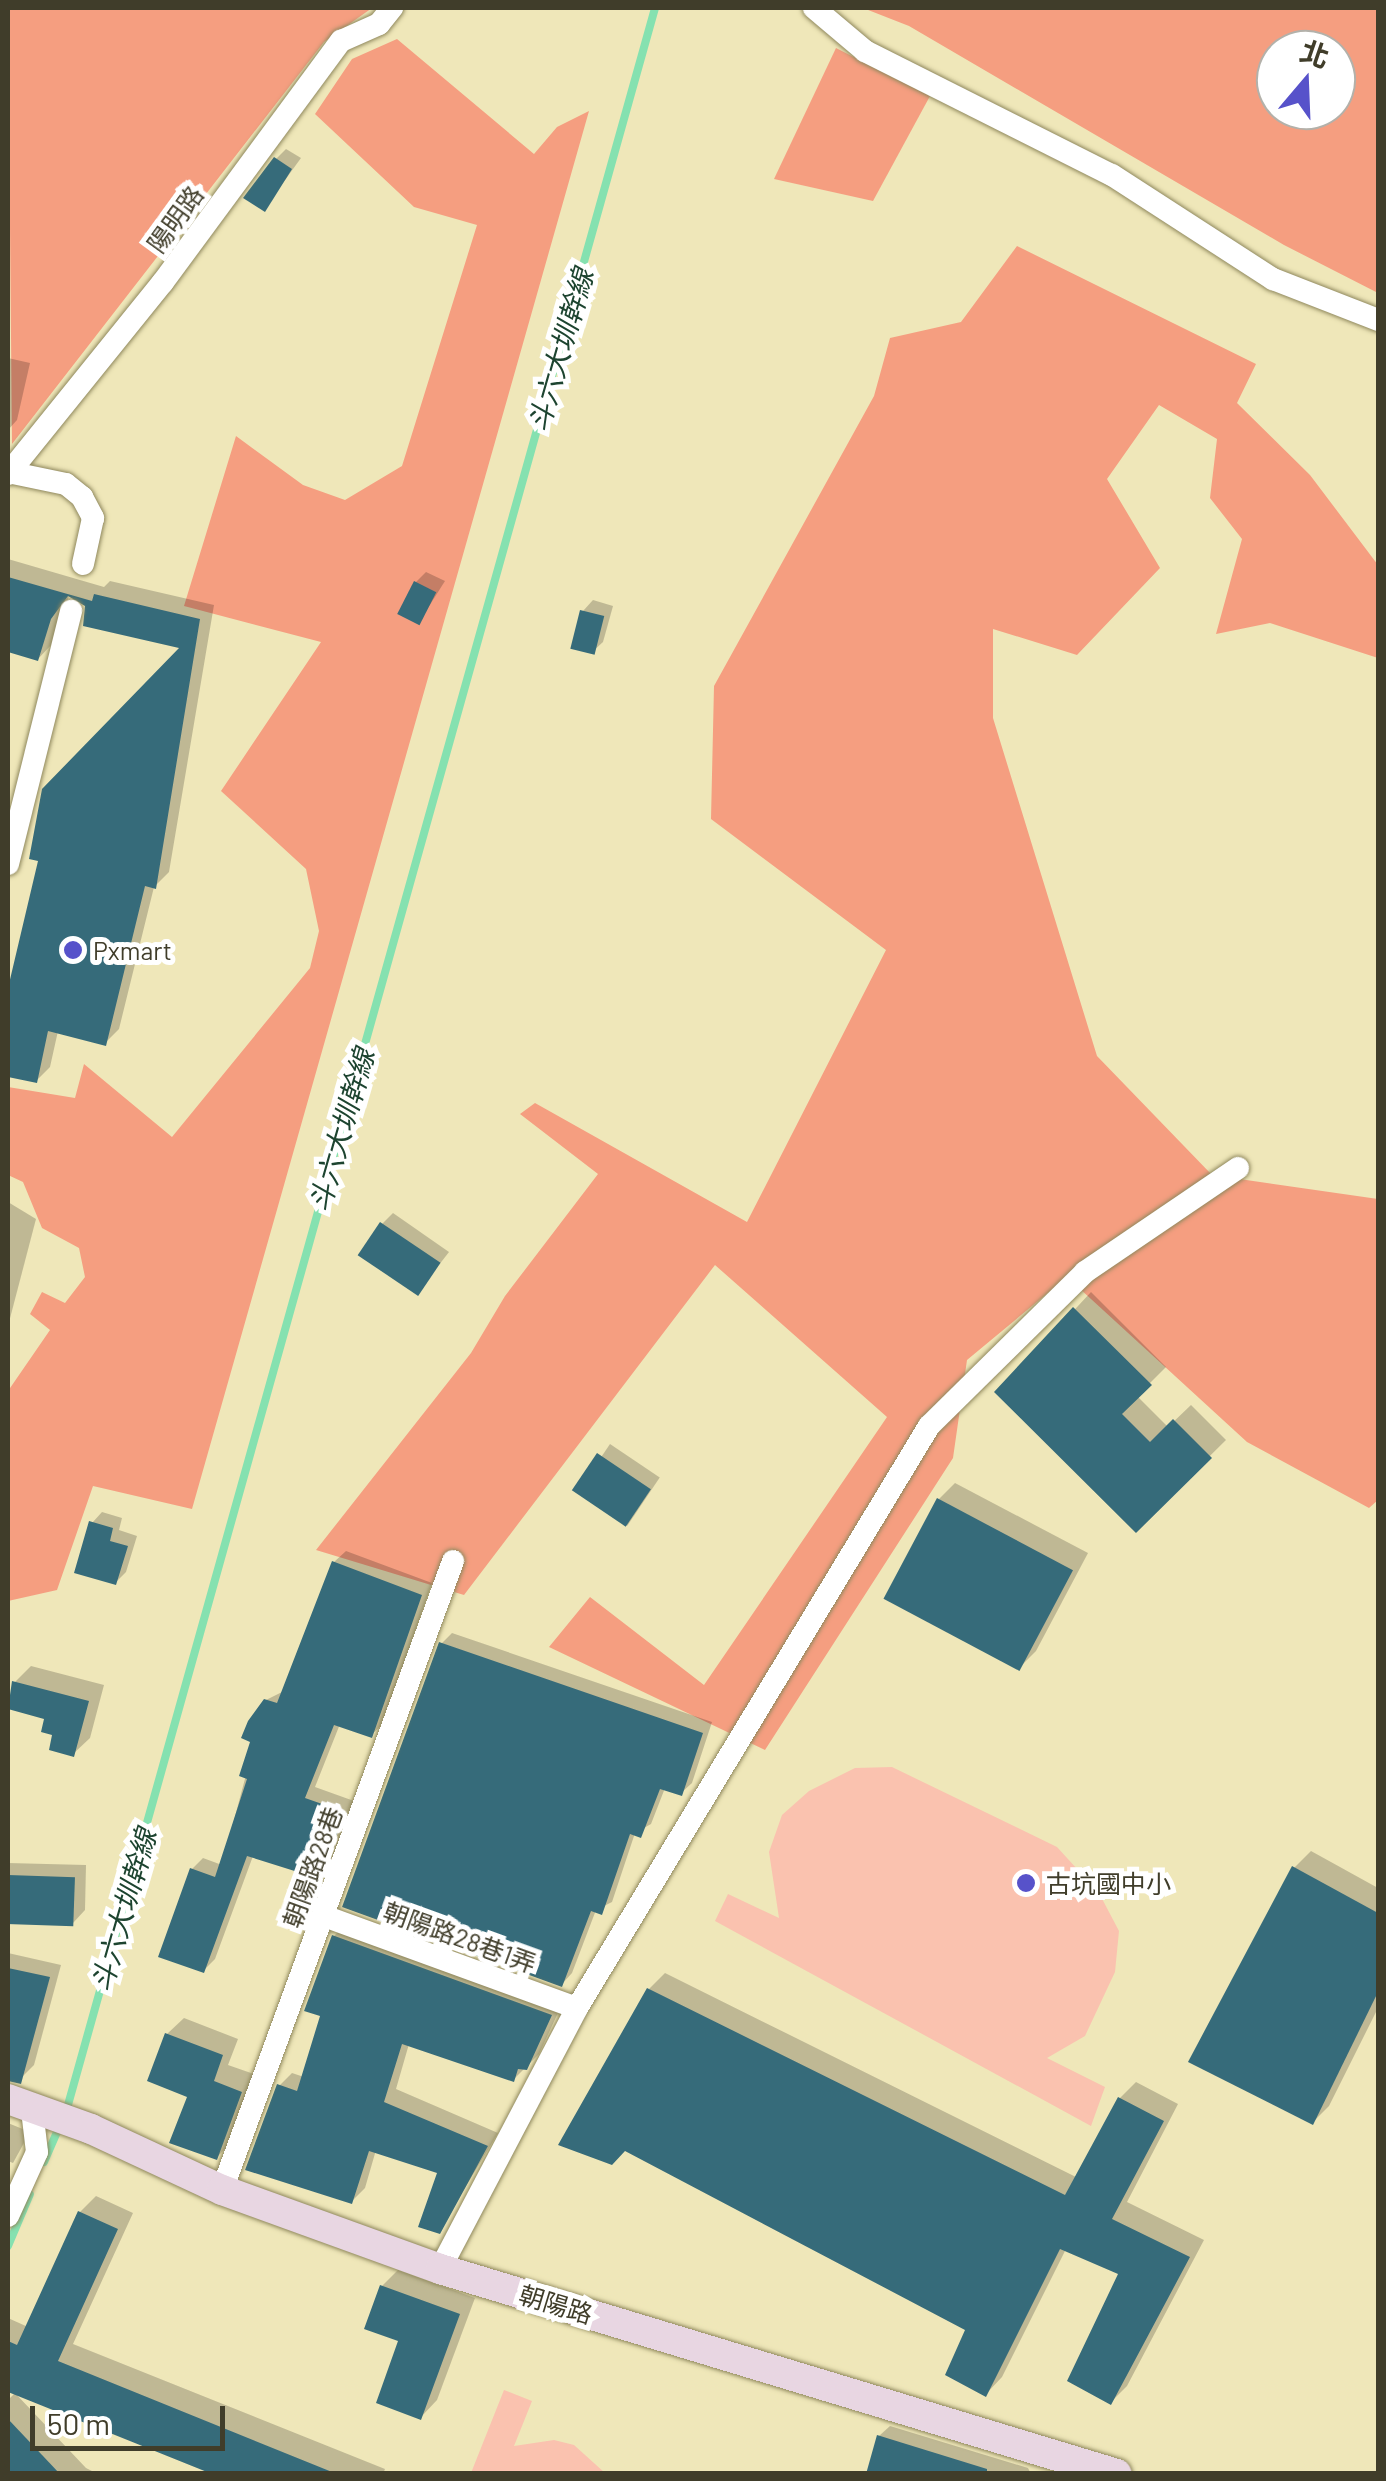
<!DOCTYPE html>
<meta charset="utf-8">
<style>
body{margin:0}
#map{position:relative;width:1386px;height:2481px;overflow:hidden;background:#efe7b9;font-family:Barlow,"Noto Sans TC",sans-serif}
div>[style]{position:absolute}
.green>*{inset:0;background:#fac2af}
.forest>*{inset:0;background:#f59e80}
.shadow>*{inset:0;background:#0003;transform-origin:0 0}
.stream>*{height:8px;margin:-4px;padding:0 4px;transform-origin:4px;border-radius:4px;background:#85e1b0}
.building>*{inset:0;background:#366b7a;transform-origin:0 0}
.roads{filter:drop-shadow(0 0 2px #8f885d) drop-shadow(0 0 2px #8f885d)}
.street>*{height:22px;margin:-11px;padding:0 11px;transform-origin:11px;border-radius:11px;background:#fff}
.secondary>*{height:30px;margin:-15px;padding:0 15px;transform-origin:15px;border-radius:15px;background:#e8d6e2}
.dots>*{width:28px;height:28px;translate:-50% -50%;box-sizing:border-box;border:5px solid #fff;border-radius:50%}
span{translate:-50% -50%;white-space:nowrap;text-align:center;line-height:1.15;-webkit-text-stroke:10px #fff;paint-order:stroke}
.street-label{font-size:25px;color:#403d2a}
.poi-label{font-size:25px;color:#403d2a}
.left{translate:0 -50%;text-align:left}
.water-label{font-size:28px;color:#1d4430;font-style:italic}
.frame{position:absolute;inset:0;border:10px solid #403d2a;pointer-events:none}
.north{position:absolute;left:1256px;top:30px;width:100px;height:100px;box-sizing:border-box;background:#fff;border:2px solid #b3b1aa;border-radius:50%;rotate:19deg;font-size:28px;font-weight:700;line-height:40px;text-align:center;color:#403d2a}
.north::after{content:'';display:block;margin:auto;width:35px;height:45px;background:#5752ca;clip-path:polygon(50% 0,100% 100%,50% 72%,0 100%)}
.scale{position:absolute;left:30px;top:2406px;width:195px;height:45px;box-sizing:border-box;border:5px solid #403d2a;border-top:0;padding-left:12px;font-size:30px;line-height:35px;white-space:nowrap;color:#403d2a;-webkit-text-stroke:8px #fff;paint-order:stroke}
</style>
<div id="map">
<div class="green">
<i style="clip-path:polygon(892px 1767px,1057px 1847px,1099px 1893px,1119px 1931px,1115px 1972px,1085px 2036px,1047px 2058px,1105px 2087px,1091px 2126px,715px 1921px,728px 1894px,779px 1918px,769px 1852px,782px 1815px,809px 1791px,855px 1768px)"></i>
<i style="clip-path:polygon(504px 2390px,532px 2401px,514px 2446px,554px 2440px,574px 2445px,605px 2473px,471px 2473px)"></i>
</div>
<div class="forest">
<i style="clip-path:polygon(8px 8px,372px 8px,324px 42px,12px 444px)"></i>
<i style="clip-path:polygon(evenodd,863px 8px,1378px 8px,1378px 293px,1284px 245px,909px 26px,863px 8px,1336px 50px,1336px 110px,1276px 110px,1276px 50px,1336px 50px)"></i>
<i style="clip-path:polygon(397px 39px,534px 154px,557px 127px,589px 111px,192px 1509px,93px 1486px,57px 1590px,8px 1601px,8px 1391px,50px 1330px,30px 1314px,42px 1292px,65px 1303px,85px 1277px,79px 1248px,42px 1228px,23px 1182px,8px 1175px,8px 1087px,75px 1098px,84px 1064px,172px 1137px,310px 968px,319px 931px,306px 869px,221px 791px,321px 642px,184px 606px,236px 436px,303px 485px,345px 500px,402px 466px,477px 225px,414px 207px,315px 114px,352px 59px)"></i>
<i style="clip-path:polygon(836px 48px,930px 96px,873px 201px,774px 179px)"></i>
<i style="clip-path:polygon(1017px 246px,1256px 364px,1237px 403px,1310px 475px,1378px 565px,1378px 658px,1270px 623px,1216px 634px,1242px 539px,1210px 498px,1217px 439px,1159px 405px,1107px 479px,1160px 568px,1077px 655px,993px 629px,993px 718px,1097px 1056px,1212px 1175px,1378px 1199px,1378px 1500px,1369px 1508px,1247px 1442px,1067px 1277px,967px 1360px,953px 1458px,765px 1750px,549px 1647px,590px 1597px,704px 1685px,887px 1417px,715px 1265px,464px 1595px,316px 1550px,471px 1353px,505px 1296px,598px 1174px,520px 1114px,535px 1103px,747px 1222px,886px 950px,711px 819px,714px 686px,874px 396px,890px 338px,961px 322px)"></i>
</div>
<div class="shadow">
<i style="clip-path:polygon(286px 149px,301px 158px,264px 209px,276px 159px)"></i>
<i style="clip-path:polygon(8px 358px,30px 363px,17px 420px,8px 430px)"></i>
<i style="clip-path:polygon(8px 559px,104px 587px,110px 581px,214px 605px,169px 872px,154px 887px,119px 1029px,105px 1043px,58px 1031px,50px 1067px,36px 1081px,8px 1074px,8px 998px,41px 860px,183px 647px,69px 596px,52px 644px,38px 659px,8px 650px)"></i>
<i style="clip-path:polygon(426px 572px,445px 581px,419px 622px,416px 582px)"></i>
<i style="clip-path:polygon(593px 600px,613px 606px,603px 642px,592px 652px,583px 611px)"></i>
<i style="clip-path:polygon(8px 1202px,36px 1219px,8px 1326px)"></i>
<i style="clip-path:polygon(393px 1213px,449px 1252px,417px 1293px,382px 1224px)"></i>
<i style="clip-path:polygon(1091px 1292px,1166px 1367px,1137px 1396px,1168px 1427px,1191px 1405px,1226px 1440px,1136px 1529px,998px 1392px)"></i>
<i style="left:610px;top:1444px;width:60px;height:58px;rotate:34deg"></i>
<i style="clip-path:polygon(955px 1483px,1088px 1553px,1036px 1651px,1019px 1668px,939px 1499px)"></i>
<i style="clip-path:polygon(102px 1512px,122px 1518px,119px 1530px,137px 1536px,126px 1572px,116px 1582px,92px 1523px)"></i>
<i style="clip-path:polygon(346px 1551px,432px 1583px,383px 1724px,371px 1735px,340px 1724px,315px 1787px,354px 1801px,331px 1865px,319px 1877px,253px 1856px,215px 1959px,204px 1970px,192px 1869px,203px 1858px,222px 1865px,266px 1700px,284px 1691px,334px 1562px)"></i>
<i style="clip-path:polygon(452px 1633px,712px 1722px,692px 1783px,681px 1793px,665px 1788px,651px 1824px,635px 1833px,612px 1902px,596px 1910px,572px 1973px,562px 1984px,441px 1644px)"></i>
<i style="clip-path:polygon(31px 1666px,104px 1685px,90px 1738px,73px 1754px,47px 1717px,8px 1707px,14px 1683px)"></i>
<i style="clip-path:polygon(1311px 1851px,1378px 1888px,1378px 2008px,1329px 2106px,1313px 2122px,1294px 1868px)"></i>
<i style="clip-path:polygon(8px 1863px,86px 1865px,85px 1910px,73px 1923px,8px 1921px)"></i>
<i style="clip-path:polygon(347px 1923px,563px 2002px,539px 2054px,513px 2080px,409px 2044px,396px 2089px,498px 2133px,439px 2231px,440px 2171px,376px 2150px,365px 2188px,352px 2201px,279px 2086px,292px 2073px,304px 2077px,323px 2015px,334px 1936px)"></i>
<i style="clip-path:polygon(8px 1953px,61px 1965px,34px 2065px,22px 2077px,8px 2072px)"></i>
<i style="clip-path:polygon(665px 1973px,1078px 2178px,1120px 2098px,1136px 2082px,1178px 2104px,1127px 2202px,1204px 2240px,1127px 2386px,1111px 2402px,1121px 2272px,1066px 2249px,1002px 2377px,986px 2394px,968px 2329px,649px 1989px)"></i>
<i style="clip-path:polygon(184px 2018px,238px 2039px,228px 2065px,257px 2075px,233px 2141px,216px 2158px,167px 2034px)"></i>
<i style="clip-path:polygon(8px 2123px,30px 2132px,13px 2163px,8px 2161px)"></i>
<i style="clip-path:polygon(96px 2196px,133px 2213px,73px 2344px,385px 2469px,383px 2474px,218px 2474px,8px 2389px,8px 2318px,28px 2327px,80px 2212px)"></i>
<i style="clip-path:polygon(398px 2270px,475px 2298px,437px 2400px,421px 2417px,382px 2286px)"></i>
<i style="clip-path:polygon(15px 2393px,86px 2468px,98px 2474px,8px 2474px,8px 2400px)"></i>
<i style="clip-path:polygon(890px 2426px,1028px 2468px,1031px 2474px,868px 2474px,879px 2436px)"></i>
</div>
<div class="stream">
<i style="left:66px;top:2112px;width:2185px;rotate:-74.36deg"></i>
<i style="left:44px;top:2162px;width:40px;rotate:-66.6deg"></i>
<i style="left:8px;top:2246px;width:56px;rotate:-67.1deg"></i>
</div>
<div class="building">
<i style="clip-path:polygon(274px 157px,292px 169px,265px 212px,243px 198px)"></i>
<i style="clip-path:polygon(8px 577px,92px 601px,94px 594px,200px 619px,156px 889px,145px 886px,106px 1046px,48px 1031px,37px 1083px,8px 1077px,8px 988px,38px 861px,29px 859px,42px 789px,179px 648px,83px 626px,85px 606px,68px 596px,51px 619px,38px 661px,8px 652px)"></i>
<i style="left:414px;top:581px;width:25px;height:37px;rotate:27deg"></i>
<i style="left:580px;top:610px;width:25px;height:40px;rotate:14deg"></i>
<i style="left:380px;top:1222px;width:73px;height:40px;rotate:34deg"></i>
<i style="clip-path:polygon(1073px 1307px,1152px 1385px,1122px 1414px,1150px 1442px,1173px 1419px,1212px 1458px,1136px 1533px,994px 1392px)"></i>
<i style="left:597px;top:1453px;width:65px;height:45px;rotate:34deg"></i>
<i style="left:937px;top:1498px;width:154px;height:114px;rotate:28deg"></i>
<i style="clip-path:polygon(89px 1521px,113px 1528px,110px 1541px,128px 1546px,116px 1585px,74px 1573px)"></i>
<i style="clip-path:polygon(332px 1561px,422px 1595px,372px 1738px,334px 1725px,305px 1798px,345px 1812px,320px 1879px,247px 1856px,204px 1973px,158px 1957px,190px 1868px,215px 1877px,247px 1779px,239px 1776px,250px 1742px,241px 1738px,248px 1721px,264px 1699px,277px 1703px)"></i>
<i style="clip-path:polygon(439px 1642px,703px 1733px,682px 1796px,660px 1789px,641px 1838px,630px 1834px,602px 1915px,591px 1911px,562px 1987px,342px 1907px)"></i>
<i style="clip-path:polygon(12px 1681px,89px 1701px,74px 1757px,49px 1750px,52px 1735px,41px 1732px,44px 1719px,8px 1709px)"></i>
<i style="clip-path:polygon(1292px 1866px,1378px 1913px,1378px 1992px,1313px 2125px,1188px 2062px)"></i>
<i style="left:8px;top:1875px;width:67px;height:49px;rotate:2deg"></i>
<i style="clip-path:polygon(332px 1935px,552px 2015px,527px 2070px,518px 2069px,514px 2082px,402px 2044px,384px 2102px,488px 2146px,440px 2234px,418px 2227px,437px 2173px,369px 2151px,352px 2204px,245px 2170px,277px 2084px,297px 2091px,320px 2016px,304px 2011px)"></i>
<i style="clip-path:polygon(8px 1968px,50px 1977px,21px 2084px,8px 2081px)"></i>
<i style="clip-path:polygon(647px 1988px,1065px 2195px,1118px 2097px,1164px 2121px,1112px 2219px,1190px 2257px,1111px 2405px,1067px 2381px,1118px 2274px,1060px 2249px,986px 2397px,945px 2375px,965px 2330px,625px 2151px,612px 2165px,558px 2145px)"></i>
<i style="clip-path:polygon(165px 2033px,223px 2055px,214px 2081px,242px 2092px,217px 2160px,169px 2143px,187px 2097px,147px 2081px)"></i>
<i style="clip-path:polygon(78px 2211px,118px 2229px,58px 2361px,337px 2474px,212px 2474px,8px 2392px,8px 2341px,17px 2345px)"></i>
<i style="clip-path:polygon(380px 2285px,460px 2314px,421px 2420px,376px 2403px,398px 2341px,364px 2329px)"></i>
<i style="clip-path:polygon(8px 2419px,60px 2474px,8px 2474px)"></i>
<i style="clip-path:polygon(877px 2435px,987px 2469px,987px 2474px,866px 2474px)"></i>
</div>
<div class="roads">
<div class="street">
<i style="left:814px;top:8px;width:67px;rotate:40.1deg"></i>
<i style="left:865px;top:51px;width:276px;rotate:26.7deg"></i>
<i style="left:1112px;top:175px;width:192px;rotate:32.9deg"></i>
<i style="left:1273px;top:279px;width:113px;rotate:21.3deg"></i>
<i style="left:8px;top:472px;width:59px;rotate:11.7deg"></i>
<i style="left:66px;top:484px;width:21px;rotate:39deg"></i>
<i style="left:82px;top:497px;width:24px;rotate:62deg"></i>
<i style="left:93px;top:518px;width:47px;rotate:102.3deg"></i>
<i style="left:8px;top:474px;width:247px;rotate:-51.1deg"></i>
<i style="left:163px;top:282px;width:300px;rotate:-53.6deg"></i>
<i style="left:341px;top:41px;width:42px;rotate:-24.1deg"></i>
<i style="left:379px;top:24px;width:21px;rotate:-51deg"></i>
<i style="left:8px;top:864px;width:261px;rotate:-76deg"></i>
<i style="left:324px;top:1916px;width:269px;rotate:20deg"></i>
<i style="left:222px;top:2190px;width:670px;rotate:-69.83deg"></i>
<i style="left:8px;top:2216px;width:70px;rotate:-65.6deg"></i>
<i style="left:37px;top:2152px;width:42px;rotate:-96.8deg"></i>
<i style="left:440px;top:2269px;width:295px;rotate:-62.3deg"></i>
<i style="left:577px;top:2008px;width:680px;rotate:-58.83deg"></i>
<i style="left:929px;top:1426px;width:219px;rotate:-44.6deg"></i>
<i style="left:1085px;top:1272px;width:185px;rotate:-34.2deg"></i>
</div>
<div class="secondary">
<i style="left:8px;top:2099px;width:88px;rotate:19.9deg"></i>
<i style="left:91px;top:2129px;width:145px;rotate:25deg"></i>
<i style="left:222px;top:2190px;width:232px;rotate:19.9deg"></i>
<i style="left:440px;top:2269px;width:707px;rotate:16.85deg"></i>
</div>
</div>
<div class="dots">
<i style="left:73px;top:950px;background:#5752ca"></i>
<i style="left:1026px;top:1883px;background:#5752ca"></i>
</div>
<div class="street-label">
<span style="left:175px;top:219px;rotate:-54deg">陽明路</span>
<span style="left:312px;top:1867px;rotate:-70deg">朝陽路28巷</span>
<span style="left:460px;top:1937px;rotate:20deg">朝陽路28巷1弄</span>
<span style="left:556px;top:2304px;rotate:17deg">朝陽路</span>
</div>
<div class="poi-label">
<span class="left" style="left:93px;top:950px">Pxmart</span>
<span class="left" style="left:1046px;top:1883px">古坑國中小</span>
</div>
<div class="water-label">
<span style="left:560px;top:350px;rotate:-74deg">斗六大圳幹線</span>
<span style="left:341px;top:1130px;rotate:-74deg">斗六大圳幹線</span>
<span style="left:123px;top:1910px;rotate:-74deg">斗六大圳幹線</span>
</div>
<div class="frame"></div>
<div class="north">北</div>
<div class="scale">50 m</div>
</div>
